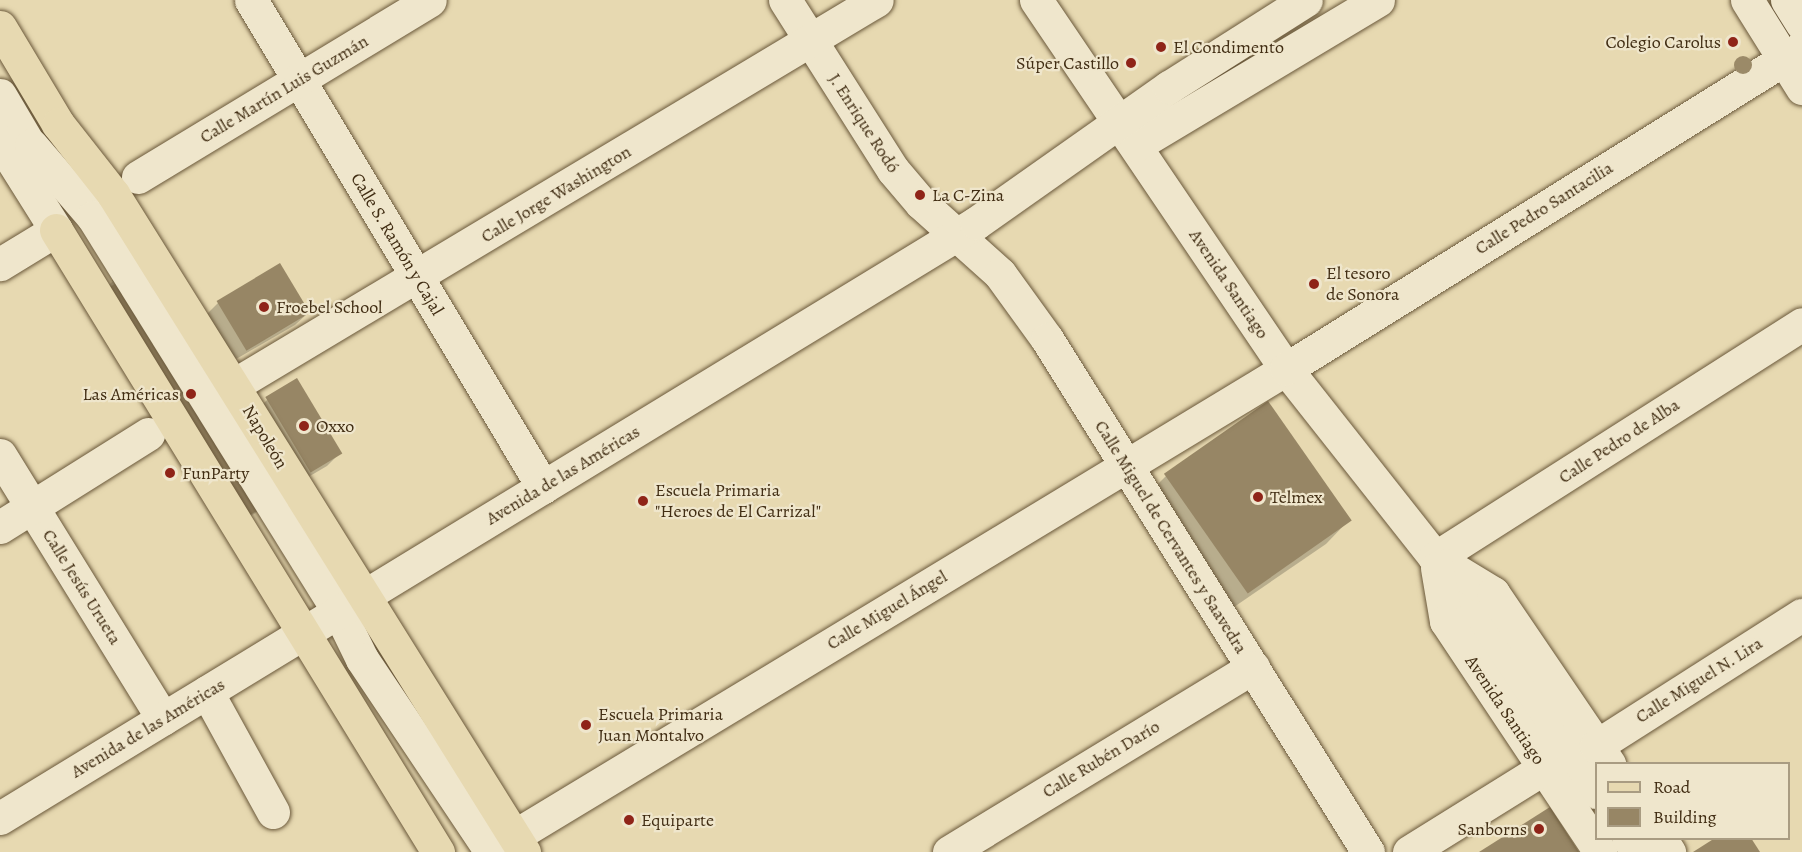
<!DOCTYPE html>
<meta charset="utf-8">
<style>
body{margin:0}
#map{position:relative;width:1802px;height:852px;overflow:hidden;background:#e7d9b1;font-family:Alegreya,serif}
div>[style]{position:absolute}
.shadow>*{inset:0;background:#0003}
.building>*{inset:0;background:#978665;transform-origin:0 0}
.roads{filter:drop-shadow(0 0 2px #6a583a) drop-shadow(0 0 2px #6a583a)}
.minor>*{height:33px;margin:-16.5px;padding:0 16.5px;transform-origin:16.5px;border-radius:16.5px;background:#efe6cc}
.major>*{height:33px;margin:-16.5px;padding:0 16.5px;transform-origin:16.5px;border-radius:16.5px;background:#e7d9b1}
.trees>*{width:18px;height:18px;margin:-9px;border-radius:50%;background:#9b8a68}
.dots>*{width:16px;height:16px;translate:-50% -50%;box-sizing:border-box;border:3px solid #efe6cc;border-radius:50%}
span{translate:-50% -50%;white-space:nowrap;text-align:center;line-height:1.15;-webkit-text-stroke:4.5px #efe6cc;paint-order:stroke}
.poi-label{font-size:18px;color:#412d13}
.right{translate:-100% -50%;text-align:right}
.left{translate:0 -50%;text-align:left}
.street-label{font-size:18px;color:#412d13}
.legend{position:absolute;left:1595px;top:762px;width:195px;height:78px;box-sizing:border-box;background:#efe6cc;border:2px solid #a99c82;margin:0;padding:8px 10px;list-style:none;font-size:18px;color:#412d13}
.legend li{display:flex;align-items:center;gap:12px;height:30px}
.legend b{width:30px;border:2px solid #a99c82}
</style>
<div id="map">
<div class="shadow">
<i style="clip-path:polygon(113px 281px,264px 508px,244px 520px,107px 287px)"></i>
<i style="clip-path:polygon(218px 303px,308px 313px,295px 325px,231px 362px,205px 316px)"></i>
<i style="clip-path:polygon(267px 400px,340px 453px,327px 466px,298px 483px,254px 413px)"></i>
<i style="clip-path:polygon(1268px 404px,1350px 519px,1326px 544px,1218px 618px,1141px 501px,1166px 476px)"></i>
</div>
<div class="building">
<i style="left:280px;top:263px;width:58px;height:74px;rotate:59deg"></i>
<i style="clip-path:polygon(122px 273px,272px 502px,250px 515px,109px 287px,115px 284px,112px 280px)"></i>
<i style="left:297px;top:378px;width:88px;height:37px;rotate:59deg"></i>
<i style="left:1268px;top:401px;width:146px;height:127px;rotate:55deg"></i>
<i style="clip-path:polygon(1550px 807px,1579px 852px,1479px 852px)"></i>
<i style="clip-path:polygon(1715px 838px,1751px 838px,1760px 852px,1693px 852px)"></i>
</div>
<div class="roads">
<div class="minor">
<i style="left:251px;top:0;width:568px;rotate:59.05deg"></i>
<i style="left:785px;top:0;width:201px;rotate:57.6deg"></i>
<i style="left:893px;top:170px;width:43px;rotate:49.7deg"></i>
<i style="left:921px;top:203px;width:106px;rotate:41.9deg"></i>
<i style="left:1000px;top:274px;width:80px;rotate:54.1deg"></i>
<i style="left:1047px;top:339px;width:605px;rotate:57.96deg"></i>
<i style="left:1036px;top:0;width:446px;rotate:55.9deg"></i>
<i style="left:1286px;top:369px;width:241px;rotate:51.7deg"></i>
<i style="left:1435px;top:558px;width:284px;rotate:55.5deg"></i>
<i style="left:1747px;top:0;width:104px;rotate:58deg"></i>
<i style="left:1787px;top:0;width:28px;rotate:58deg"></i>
<i style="left:0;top:95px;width:79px;rotate:59.5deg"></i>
<i style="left:0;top:141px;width:105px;rotate:57.8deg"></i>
<i style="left:56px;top:230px;width:66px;rotate:148.7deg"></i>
<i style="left:31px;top:145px;width:95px;rotate:49.3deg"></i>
<i style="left:93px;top:217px;width:465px;rotate:58.1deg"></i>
<i style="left:339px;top:612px;width:52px;rotate:63.9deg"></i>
<i style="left:362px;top:659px;width:232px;rotate:56.2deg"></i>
<i style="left:1136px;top:145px;width:282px;rotate:-30.9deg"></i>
<i style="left:138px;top:177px;width:341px;rotate:-31.2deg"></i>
<i style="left:234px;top:385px;width:749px;rotate:-30.91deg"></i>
<i style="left:0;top:455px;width:310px;rotate:58.3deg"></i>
<i style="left:0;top:527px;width:175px;rotate:-32.1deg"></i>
<i style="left:1435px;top:558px;width:435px;rotate:-32.5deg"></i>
<i style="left:1447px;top:565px;width:54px;rotate:31.3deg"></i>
<i style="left:1493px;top:593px;width:207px;rotate:55.8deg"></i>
<i style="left:1437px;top:568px;width:54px;rotate:80.4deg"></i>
<i style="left:1446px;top:621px;width:278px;rotate:56.3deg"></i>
<i style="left:207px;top:692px;width:137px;rotate:61.2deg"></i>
<i style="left:1596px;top:746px;width:244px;rotate:-32.5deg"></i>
<i style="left:0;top:818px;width:1143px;rotate:-31.37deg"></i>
<i style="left:976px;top:223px;width:236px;rotate:-35.2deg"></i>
<i style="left:1169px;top:87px;width:162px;rotate:-32.4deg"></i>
<i style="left:1628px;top:838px;width:17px;rotate:57deg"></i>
<i style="left:1660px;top:838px;width:17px;rotate:57deg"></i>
<i style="left:488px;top:852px;width:933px;rotate:-31.18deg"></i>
<i style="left:1286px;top:369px;width:608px;rotate:-31.89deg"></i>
<i style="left:949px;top:852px;width:356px;rotate:-31.3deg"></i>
<i style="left:1409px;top:852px;width:159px;rotate:-31.9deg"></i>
</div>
<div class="major">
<i style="left:0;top:27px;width:113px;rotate:59.1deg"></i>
<i style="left:58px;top:124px;width:89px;rotate:51.8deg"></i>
<i style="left:113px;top:194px;width:776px;rotate:58.01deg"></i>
<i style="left:56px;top:230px;width:730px;rotate:58.44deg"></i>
</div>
</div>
<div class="trees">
<i style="left:1743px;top:65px"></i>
</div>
<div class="dots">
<i style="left:1733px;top:42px;background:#8f2418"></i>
<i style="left:1161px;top:47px;background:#8f2418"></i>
<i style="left:1131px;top:63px;background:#8f2418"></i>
<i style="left:920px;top:195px;background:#8f2418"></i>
<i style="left:1314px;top:284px;background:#8f2418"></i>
<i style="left:264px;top:307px;background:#8f2418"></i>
<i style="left:191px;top:394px;background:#8f2418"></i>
<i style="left:304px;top:426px;background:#8f2418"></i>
<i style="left:170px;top:473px;background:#8f2418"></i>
<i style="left:1258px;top:497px;background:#8f2418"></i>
<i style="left:643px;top:501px;background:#8f2418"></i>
<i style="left:586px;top:725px;background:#8f2418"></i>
<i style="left:629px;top:820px;background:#8f2418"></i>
<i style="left:1539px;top:829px;background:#8f2418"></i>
</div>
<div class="poi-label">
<span class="right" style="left:1721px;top:42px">Colegio Carolus</span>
<span class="left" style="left:1173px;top:47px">El Condimento</span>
<span class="right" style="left:1119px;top:63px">Súper Castillo</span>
<span class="left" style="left:932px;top:195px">La C-Zina</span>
<span class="left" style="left:1326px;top:284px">El tesoro<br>de Sonora</span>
<span class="left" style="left:276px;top:307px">Froebel School</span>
<span class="right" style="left:179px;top:394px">Las Américas</span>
<span class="left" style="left:316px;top:426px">Oxxo</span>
<span class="left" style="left:182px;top:473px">FunParty</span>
<span class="left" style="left:655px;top:501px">Escuela Primaria<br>"Heroes de El Carrizal"</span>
<span class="left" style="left:1270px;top:497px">Telmex</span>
<span class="left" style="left:598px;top:725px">Escuela Primaria<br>Juan Montalvo</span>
<span class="left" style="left:641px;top:820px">Equiparte</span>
<span class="right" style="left:1527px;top:829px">Sanborns</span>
</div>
<div class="street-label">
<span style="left:284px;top:89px;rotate:-31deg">Calle Martín Luis Guzmán</span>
<span style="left:864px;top:123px;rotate:57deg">J. Enrique Rodó</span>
<span style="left:556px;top:194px;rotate:-31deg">Calle Jorge Washington</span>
<span style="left:1544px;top:208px;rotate:-32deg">Calle Pedro Santacilia</span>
<span style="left:397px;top:244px;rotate:59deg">Calle S. Ramón y Cajal</span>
<span style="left:1229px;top:284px;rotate:56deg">Avenida Santiago</span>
<span style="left:265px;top:437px;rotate:59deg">Napoleón</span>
<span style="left:1619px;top:441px;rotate:-33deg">Calle Pedro de Alba</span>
<span style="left:563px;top:475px;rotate:-31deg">Avenida de las Américas</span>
<span style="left:1171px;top:537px;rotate:58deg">Calle Miguel de Cervantes y Saavedra</span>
<span style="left:82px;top:587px;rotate:58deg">Calle Jesús Urueta</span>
<span style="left:887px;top:610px;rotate:-31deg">Calle Miguel Ángel</span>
<span style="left:1699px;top:680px;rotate:-32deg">Calle Miguel N. Lira</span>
<span style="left:1505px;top:710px;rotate:56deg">Avenida Santiago</span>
<span style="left:148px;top:728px;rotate:-31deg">Avenida de las Américas</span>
<span style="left:1101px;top:759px;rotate:-31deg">Calle Rubén Darío</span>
</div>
<ul class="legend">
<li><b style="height:8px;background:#e7d9b1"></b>Road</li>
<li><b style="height:16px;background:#978665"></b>Building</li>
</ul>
</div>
